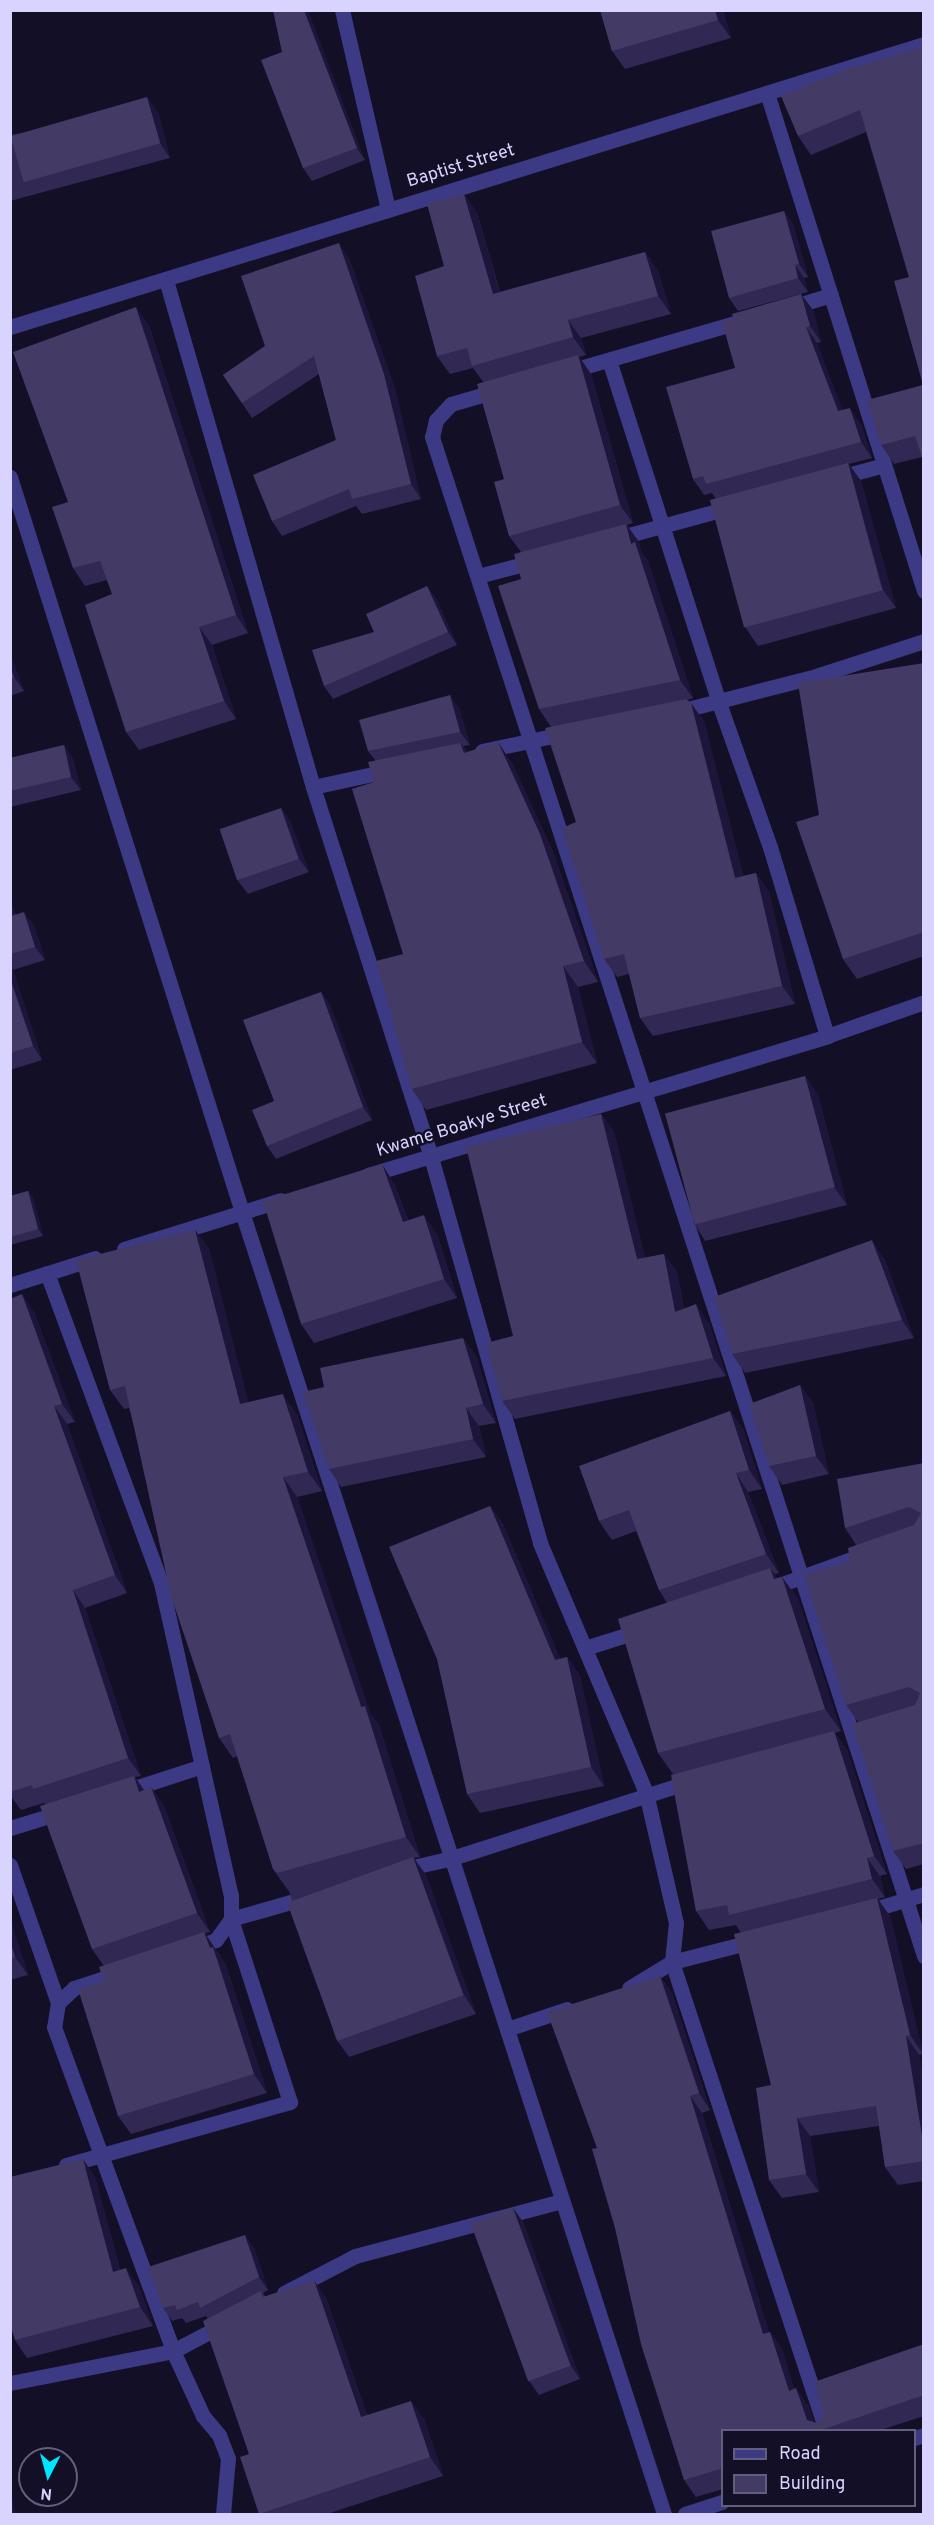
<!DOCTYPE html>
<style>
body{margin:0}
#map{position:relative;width:934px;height:2525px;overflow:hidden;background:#130f26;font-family:Overpass,sans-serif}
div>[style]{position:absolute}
.street>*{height:15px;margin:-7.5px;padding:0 7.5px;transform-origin:7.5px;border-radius:7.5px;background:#3d3a85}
.wall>*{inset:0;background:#312854}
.shaded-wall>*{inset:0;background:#1d163a}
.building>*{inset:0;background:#433a66;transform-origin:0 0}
span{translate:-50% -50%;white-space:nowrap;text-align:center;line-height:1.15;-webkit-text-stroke:5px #130f26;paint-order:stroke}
.street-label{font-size:18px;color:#d9d4ff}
.frame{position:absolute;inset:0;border:12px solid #d9d4ff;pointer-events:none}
.legend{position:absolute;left:721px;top:2429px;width:195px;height:78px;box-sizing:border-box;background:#130f26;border:2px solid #625e7d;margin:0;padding:8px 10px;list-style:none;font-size:18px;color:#d9d4ff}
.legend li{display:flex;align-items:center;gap:12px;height:30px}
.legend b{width:30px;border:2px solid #625e7d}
.north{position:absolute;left:18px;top:2447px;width:60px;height:60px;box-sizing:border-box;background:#130f26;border:2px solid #625e7d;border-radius:50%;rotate:186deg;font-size:16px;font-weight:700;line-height:24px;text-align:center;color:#d9d4ff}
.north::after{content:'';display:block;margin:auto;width:21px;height:27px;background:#00e5ff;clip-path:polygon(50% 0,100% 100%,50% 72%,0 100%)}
</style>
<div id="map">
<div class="street">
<i style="left:342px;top:10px;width:205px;rotate:77deg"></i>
<i style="left:767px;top:93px;width:522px;rotate:72.5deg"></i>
<i style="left:166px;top:280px;width:528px;rotate:73.83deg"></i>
<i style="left:313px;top:787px;width:388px;rotate:72.3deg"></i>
<i style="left:431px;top:1157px;width:401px;rotate:74.2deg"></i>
<i style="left:540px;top:1543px;width:272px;rotate:67deg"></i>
<i style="left:646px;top:1793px;width:133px;rotate:77deg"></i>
<i style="left:676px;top:1923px;width:39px;rotate:96deg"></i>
<i style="left:672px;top:1962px;width:50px;rotate:148.8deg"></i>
<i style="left:788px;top:308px;width:45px;rotate:-16.8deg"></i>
<i style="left:10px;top:327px;width:957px;rotate:-17.2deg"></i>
<i style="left:609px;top:360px;width:360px;rotate:72.2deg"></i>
<i style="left:719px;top:703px;width:153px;rotate:70.5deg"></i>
<i style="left:770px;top:847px;width:197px;rotate:73.2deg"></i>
<i style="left:566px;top:372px;width:183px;rotate:-16.2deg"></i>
<i style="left:499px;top:390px;width:50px;rotate:163.7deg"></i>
<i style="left:451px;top:404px;width:22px;rotate:133deg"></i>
<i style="left:436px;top:420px;width:17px;rotate:103deg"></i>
<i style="left:432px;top:437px;width:1597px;rotate:72.05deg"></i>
<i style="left:10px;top:477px;width:771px;rotate:72.48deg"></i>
<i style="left:242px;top:1212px;width:1369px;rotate:72.04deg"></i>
<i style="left:836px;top:478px;width:50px;rotate:-15.2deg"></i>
<i style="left:614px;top:539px;width:122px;rotate:-15.2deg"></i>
<i style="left:478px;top:576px;width:60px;rotate:-14.5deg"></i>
<i style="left:676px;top:712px;width:145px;rotate:-14.4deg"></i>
<i style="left:816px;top:676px;width:114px;rotate:-18deg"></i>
<i style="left:482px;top:751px;width:87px;rotate:-12deg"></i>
<i style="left:313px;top:787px;width:80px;rotate:-12.3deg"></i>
<i style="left:368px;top:1175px;width:480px;rotate:-16.8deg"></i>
<i style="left:827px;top:1036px;width:103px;rotate:-19.3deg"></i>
<i style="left:124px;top:1249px;width:164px;rotate:-17.3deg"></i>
<i style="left:47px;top:1273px;width:330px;rotate:69.8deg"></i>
<i style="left:161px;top:1583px;width:320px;rotate:77.4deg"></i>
<i style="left:231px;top:1895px;width:24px;rotate:90deg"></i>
<i style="left:231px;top:1919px;width:26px;rotate:126deg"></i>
<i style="left:216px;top:1940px;width:24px;rotate:161deg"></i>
<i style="left:10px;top:1285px;width:89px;rotate:-17.6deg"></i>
<i style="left:768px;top:1589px;width:106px;rotate:-19.8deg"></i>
<i style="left:585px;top:1648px;width:60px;rotate:-17.5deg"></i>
<i style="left:122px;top:1792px;width:84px;rotate:-18deg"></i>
<i style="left:10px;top:1828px;width:54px;rotate:-17.1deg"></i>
<i style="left:10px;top:1865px;width:146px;rotate:70.8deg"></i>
<i style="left:400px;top:1870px;width:53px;rotate:-13deg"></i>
<i style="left:452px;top:1858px;width:252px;rotate:-17.8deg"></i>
<i style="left:865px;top:1912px;width:62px;rotate:-17deg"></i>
<i style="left:754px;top:1941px;width:85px;rotate:165.6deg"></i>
<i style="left:672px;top:1962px;width:493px;rotate:71.8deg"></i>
<i style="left:122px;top:1972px;width:51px;rotate:161.6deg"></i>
<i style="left:74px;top:1988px;width:22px;rotate:137deg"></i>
<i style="left:58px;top:2003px;width:24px;rotate:99deg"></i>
<i style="left:54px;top:2027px;width:345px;rotate:69.8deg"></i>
<i style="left:173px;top:2351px;width:72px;rotate:65.2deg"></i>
<i style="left:203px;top:2416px;width:25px;rotate:50deg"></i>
<i style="left:219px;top:2435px;width:25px;rotate:69deg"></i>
<i style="left:228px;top:2458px;width:56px;rotate:95.1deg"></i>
<i style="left:507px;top:2029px;width:63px;rotate:-18.4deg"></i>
<i style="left:66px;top:2165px;width:233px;rotate:-15.7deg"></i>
<i style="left:290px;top:2102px;width:192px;rotate:-107.9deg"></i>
<i style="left:231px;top:1919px;width:80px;rotate:-15.9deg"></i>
<i style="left:284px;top:2293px;width:80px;rotate:-27.5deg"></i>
<i style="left:355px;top:2256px;width:214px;rotate:-14.9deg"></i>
<i style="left:10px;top:2383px;width:166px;rotate:-11.1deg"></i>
<i style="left:173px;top:2351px;width:60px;rotate:-27.8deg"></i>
<i style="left:914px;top:2438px;width:10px;rotate:-17deg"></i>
<i style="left:685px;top:2514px;width:39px;rotate:-18deg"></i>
</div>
<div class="wall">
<i style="clip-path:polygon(273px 10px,365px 160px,312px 181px,303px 168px,282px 52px)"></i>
<i style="clip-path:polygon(600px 10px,723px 10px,731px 38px,625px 69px,612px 51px)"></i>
<i style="clip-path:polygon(924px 47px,924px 463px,922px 457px,894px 464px,881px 445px,923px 385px,909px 277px,866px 132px,811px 155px,798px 136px)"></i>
<i style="clip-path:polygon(158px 112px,170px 158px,10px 201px,10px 135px)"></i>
<i style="clip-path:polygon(784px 211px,793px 224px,808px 277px,804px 278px,808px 292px,738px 311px,729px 298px)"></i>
<i style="clip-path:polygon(477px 212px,500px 292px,645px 252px,658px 271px,671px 314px,581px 338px,586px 355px,579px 357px,591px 374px,633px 523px,627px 525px,639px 542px,641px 552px,648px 561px,693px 698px,687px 700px,704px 721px,743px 876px,756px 873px,769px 892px,795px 1004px,653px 1036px,640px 1018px,629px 974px,617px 977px,604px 959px,576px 822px,551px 727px,539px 709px,521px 579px,521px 552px,509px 536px,504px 479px,484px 383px,473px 368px,450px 374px,437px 356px,444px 266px)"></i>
<i style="clip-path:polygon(349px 258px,395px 389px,421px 499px,362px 514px,356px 506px,282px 536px,272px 521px,336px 440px,319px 374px,252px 418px,223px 375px,265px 346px)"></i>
<i style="clip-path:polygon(813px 310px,821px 342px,817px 343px,842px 410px,861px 424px,872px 458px,849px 464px,861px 481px,896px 608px,758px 646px,745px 627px,716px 499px,712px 493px,704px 495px,693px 479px,735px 368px)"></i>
<i style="clip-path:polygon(149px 325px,248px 633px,212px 645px,236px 719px,139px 750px,126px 732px,112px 594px,107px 580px,85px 586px,73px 568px,68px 502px)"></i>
<i style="clip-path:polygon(427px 586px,437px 600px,457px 645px,333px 699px,324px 686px,374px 632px)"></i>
<i style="clip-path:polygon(10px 656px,24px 691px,10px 696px)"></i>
<i style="clip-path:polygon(924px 663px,924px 956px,857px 979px,843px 959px,819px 815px)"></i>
<i style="clip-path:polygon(459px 708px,470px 745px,463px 746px,467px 752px,512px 763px,554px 854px,598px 982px,578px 987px,597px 1063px,426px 1110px,412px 1089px,403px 954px,374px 782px,375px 760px,368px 751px)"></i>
<i style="clip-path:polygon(64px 745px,73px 759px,81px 790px,10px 807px,10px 758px)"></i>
<i style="clip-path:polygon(281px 808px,290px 821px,309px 872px,248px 894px,238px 881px)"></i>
<i style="clip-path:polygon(10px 902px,15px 914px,34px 925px,45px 960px,13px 970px,42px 1060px,10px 1070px)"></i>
<i style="clip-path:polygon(321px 992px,330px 1005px,372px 1120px,276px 1159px,267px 1146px,274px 1101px)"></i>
<i style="clip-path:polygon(805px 1076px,818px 1095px,847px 1205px,705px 1241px,693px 1222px)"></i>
<i style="clip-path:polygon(601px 1114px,614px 1132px,645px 1258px,664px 1254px,677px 1272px,684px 1308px,709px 1323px,726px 1376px,515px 1419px,502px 1401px,513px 1336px)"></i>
<i style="clip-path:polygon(394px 1183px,408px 1220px,437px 1234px,457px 1298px,314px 1343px,301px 1324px)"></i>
<i style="clip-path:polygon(28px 1191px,33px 1198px,43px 1236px,10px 1245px,10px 1196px)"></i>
<i style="clip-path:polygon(195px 1230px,209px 1249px,248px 1402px,297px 1414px,322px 1491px,297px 1497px,370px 1713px,379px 1725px,420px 1857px,414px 1858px,426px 1875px,476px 2014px,349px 2057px,336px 2039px,289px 1891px,287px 1889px,273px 1869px,237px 1756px,233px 1758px,219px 1738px,129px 1408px,124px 1409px,110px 1390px)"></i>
<i style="clip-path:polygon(884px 1258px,914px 1338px,745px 1373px,732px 1354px)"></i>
<i style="clip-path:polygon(10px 1299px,34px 1312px,75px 1422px,67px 1424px,127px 1593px,85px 1608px,141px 1776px,135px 1777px,144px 1790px,151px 1787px,164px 1806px,210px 1932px,205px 1933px,226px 1965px,267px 2093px,131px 2134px,118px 2116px,104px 1981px,104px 1966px,92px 1949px,45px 1804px,44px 1803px,21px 1810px,10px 1795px)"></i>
<i style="clip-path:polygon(463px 1338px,476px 1356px,496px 1423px,479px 1426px,486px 1457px,341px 1487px,329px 1469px,324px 1387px)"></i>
<i style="clip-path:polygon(800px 1385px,813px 1403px,829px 1474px,782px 1485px,769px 1466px)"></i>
<i style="clip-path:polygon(730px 1411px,743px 1429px,762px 1489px,748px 1492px,779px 1573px,774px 1574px,777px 1578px,782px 1577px,798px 1599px,841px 1731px,835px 1733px,847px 1750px,887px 1874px,880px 1876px,885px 1897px,878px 1899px,890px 1916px,923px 2054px,919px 2055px,924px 2082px,924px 2181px,898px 2185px,885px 2167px,879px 2126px,810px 2136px,819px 2192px,782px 2198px,769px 2180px,771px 2085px,741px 1933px,736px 1925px,709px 1930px,696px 1911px,673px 1774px,658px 1753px,667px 1603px,659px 1590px,636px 1531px,612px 1540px,599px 1521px)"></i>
<i style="clip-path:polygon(924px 1463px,924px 1864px,906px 1869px,893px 1851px,858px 1722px,846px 1705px,856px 1545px,845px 1528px)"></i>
<i style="clip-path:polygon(490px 1506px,503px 1524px,560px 1659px,567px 1657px,580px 1676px,604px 1786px,480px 1813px,467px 1794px)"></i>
<i style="clip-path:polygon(10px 1919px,28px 1975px,10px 1980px)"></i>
<i style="clip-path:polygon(660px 1976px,672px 1993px,710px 2110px,702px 2113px,769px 2333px,770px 2332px,782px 2349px,794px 2389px,808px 2405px,814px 2422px,817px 2423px,924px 2344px,924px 2416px,881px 2430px,723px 2430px,723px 2489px,696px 2497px,684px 2480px,597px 2148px)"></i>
<i style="clip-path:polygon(95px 2177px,120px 2270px,139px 2286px,153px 2326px,27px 2358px,15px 2340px)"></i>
<i style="clip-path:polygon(513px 2208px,523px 2222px,580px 2379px,539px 2395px,529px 2381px)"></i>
<i style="clip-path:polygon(254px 2248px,268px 2290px,263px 2293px,265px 2296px,326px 2298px,367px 2415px,424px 2419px,443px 2476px,327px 2514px,259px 2514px,249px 2454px,208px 2319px,206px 2316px,186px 2323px,182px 2318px,172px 2321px,163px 2308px)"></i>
</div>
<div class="shaded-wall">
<i style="clip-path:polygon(304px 10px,308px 10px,365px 160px,357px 148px)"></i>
<i style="clip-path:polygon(715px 10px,723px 10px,731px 38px,718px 20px)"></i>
<i style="clip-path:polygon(147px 97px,158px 112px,170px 158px,160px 143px)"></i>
<i style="clip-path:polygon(464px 194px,477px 212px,505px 312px,493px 294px)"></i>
<i style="clip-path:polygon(784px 211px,793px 224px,808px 277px,799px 264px)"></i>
<i style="clip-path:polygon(339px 243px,349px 258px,395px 389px,421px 499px,411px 484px)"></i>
<i style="clip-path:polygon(645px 252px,658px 271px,671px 314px,658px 296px)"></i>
<i style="clip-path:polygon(795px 265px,804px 278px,808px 292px,798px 278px)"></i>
<i style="clip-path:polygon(801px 294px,813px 310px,821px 342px,810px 326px)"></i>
<i style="clip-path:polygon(136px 307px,149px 325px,248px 633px,236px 615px)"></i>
<i style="clip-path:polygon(568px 320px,581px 338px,586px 355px,573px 337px)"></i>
<i style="clip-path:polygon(806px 327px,817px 343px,849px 427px,838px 411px)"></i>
<i style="clip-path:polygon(578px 355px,591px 374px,633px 523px,620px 505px)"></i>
<i style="clip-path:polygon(850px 408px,861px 424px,872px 458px,861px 442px)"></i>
<i style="clip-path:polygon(848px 463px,861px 481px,896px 608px,883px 590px)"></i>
<i style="clip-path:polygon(626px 524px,639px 542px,641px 552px,648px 561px,693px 698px,680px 680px,631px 544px)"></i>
<i style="clip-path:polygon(427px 586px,437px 600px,457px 645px,448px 632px)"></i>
<i style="clip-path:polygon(199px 627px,212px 645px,236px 719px,224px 701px)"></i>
<i style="clip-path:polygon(10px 656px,12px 658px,24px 691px,14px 677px,10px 667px)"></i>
<i style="clip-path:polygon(450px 695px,459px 708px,470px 745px,460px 732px)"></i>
<i style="clip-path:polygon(691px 703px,704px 721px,748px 897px,735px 878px)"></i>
<i style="clip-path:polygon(498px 742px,512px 763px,554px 854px,598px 982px,584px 961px)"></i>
<i style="clip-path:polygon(460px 743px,475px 763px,464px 753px)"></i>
<i style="clip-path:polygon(64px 745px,73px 759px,81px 790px,71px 777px)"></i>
<i style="clip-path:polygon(281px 808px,290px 821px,309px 872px,299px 859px)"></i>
<i style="clip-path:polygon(756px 873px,769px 892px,795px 1004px,782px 986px)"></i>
<i style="clip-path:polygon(10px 902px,20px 929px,10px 915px)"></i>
<i style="clip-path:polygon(24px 912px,34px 925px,45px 960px,35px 947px)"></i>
<i style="clip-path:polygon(10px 966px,13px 970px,42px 1060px,33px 1046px,10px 978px)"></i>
<i style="clip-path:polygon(563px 966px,578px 987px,597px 1063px,582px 1042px)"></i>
<i style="clip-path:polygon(321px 992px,330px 1005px,372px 1120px,363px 1107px)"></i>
<i style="clip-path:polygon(805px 1076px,818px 1095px,847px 1205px,834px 1187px)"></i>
<i style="clip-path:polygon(601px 1114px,614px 1132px,650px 1278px,637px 1259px)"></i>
<i style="clip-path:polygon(382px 1164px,394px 1183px,415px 1240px,403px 1222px)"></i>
<i style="clip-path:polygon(28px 1191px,33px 1198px,43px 1236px,38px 1229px)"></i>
<i style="clip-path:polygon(424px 1215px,437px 1234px,457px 1298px,444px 1279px)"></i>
<i style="clip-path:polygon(195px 1230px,209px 1249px,254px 1423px,240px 1404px)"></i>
<i style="clip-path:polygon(872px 1240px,884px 1258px,914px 1338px,902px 1320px)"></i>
<i style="clip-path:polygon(664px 1254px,677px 1272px,688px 1330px,675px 1312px)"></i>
<i style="clip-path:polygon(22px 1294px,34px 1312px,75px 1422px,62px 1404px)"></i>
<i style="clip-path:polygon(696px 1304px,709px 1323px,726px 1376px,713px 1358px)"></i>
<i style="clip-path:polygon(463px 1338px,476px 1356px,496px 1423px,483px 1404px)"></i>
<i style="clip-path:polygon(800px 1385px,813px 1403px,829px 1474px,816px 1456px)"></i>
<i style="clip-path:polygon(283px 1394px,297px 1414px,322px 1491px,308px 1472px)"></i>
<i style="clip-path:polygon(54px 1406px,67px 1424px,127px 1593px,115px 1575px)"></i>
<i style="clip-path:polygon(466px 1408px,479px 1426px,486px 1457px,473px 1439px)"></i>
<i style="clip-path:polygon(730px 1411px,743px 1429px,762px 1489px,749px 1470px)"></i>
<i style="clip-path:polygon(736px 1473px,748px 1492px,779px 1573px,766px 1554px)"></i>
<i style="clip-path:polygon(283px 1477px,297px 1497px,370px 1713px,379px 1725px,420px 1857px,406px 1837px)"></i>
<i style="clip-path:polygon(490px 1506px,503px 1524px,568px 1678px,555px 1660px)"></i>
<i style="clip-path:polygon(770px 1568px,786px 1591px,774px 1579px)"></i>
<i style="clip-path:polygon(782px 1577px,798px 1599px,841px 1731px,825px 1709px)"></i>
<i style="clip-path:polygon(73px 1590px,85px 1608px,141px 1776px,128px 1758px)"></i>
<i style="clip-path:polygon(567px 1657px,580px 1676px,604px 1786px,591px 1767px)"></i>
<i style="clip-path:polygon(834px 1731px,847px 1750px,887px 1874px,874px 1856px)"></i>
<i style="clip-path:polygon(134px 1776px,147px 1794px,139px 1792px)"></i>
<i style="clip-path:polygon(151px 1787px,164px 1806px,210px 1932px,197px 1913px)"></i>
<i style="clip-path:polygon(413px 1857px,426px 1875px,476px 2014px,464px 1995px)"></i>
<i style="clip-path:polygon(867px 1858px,880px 1876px,885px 1897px,872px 1879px)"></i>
<i style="clip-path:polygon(877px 1898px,890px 1916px,923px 2054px,910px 2035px)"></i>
<i style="clip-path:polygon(10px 1919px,28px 1975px,15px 1957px,10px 1941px)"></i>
<i style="clip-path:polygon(204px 1932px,226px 1965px,267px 2093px,254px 2074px)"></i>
<i style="clip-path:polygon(660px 1976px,672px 1993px,710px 2110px,699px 2093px)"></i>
<i style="clip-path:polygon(906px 2036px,919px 2055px,924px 2082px,924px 2149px)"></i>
<i style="clip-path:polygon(690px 2096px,702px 2113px,775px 2351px,763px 2334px)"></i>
<i style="clip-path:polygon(797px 2118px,810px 2136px,819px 2192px,806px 2174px)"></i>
<i style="clip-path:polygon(83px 2159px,95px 2177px,125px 2290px,113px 2272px)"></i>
<i style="clip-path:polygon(513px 2208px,523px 2222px,580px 2379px,571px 2366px)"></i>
<i style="clip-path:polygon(245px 2235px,254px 2248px,268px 2290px,259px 2277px)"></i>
<i style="clip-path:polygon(126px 2268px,139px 2286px,153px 2326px,140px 2307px)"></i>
<i style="clip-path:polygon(314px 2280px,326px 2298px,374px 2436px,361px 2417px)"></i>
<i style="clip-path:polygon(770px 2332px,782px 2349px,800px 2408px,789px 2391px)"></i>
<i style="clip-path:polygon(796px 2388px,808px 2405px,817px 2430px,807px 2420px)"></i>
<i style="clip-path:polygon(411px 2401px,424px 2419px,443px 2476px,430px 2457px)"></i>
<i style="clip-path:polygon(10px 2485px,15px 2514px,10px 2514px)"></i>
</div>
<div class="building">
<i style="clip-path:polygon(273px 10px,304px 10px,357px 148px,303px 168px,261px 60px,282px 52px)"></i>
<i style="clip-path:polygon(600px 10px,715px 10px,718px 20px,612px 51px)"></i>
<i style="clip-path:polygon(924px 47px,924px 463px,915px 436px,881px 445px,867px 400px,923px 385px,894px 281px,909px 277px,860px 110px,798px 136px,781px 96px,847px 69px)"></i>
<i style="left:147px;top:97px;width:48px;height:142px;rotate:74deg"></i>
<i style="clip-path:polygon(464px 194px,493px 294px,645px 252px,658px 296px,568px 320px,573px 337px,472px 366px,467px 348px,437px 356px,415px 276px,444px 266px,427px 204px)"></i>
<i style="clip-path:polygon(784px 211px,799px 264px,795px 265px,798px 278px,729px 298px,711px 231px)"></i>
<i style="clip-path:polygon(339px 243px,384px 374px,411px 484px,352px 499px,349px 489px,272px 521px,253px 475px,336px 440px,314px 356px,242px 403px,223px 375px,265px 346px,241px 276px)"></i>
<i style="clip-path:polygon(801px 294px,810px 326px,806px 327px,838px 411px,850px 408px,861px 442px,706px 484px,703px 476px,693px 479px,666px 387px,735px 368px,722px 322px,734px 319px,732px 314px)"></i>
<i style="clip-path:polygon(136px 307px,236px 615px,199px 627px,224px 701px,126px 732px,85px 605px,112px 594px,100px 561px,73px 568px,52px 507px,68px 502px,13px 352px)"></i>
<i style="clip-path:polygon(578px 355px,620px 505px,509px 536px,494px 482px,504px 479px,477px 384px)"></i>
<i style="left:848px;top:463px;width:132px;height:143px;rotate:75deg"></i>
<i style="clip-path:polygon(626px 524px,631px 544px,635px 542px,680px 680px,539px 709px,498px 586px,521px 579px,514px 554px)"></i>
<i style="clip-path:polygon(427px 586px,448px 632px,324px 686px,312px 650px,374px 632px,366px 614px)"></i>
<i style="clip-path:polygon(924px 663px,924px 932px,843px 959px,796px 822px,819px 815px,798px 683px)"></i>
<i style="clip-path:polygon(10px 667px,14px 677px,10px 679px)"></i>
<i style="clip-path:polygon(450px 695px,460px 732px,368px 751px,359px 720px)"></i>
<i style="clip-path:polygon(686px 699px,691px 703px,735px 878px,756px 873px,782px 986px,640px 1018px,624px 954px,604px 959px,562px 828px,576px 822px,545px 728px)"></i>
<i style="clip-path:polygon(498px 742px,540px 834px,584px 961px,563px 966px,582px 1042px,412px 1089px,376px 961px,403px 954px,352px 789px,374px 782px,368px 762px,460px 743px,464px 753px)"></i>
<i style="clip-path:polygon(64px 745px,71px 777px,10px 791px,10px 758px)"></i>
<i style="left:281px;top:808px;width:54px;height:65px;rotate:71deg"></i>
<i style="clip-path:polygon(24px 912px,35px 947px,10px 954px,10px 915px,11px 916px)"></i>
<i style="clip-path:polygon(10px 978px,33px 1046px,10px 1053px)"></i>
<i style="clip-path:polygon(321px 992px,363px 1107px,267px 1146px,252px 1110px,274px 1101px,243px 1020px)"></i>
<i style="left:805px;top:1076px;width:115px;height:145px;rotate:75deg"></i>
<i style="clip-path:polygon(601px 1114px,637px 1259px,664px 1254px,675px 1312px,696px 1304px,713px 1358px,502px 1401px,486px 1343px,513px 1336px,466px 1147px)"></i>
<i style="clip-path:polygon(382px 1164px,403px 1222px,424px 1215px,444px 1279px,301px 1324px,263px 1201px)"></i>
<i style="clip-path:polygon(28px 1191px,38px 1229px,10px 1237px,10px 1196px)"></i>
<i style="clip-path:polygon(195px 1230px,240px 1404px,283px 1394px,308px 1472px,283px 1477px,361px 1707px,365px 1706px,406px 1837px,277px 1873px,273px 1869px,230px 1734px,219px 1738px,171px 1596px,125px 1386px,110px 1390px,76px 1260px)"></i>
<i style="clip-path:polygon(872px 1240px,902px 1320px,732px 1354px,714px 1297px)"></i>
<i style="clip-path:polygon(22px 1294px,62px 1404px,54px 1406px,115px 1575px,73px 1590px,128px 1758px,33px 1789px,32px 1785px,10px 1792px,10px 1299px)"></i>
<i style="clip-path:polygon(463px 1338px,483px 1404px,466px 1408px,473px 1439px,329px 1469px,303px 1392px,324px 1387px,320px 1368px)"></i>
<i style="clip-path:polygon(800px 1385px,816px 1456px,769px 1466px,749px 1404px)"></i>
<i style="clip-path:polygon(730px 1411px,749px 1470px,736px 1473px,766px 1554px,659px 1590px,629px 1510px,599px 1521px,579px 1466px)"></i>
<i style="clip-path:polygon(924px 1463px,924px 1843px,893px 1851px,852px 1724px,915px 1705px,920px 1693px,909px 1687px,846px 1705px,804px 1575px,850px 1561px,848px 1548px,914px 1525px,921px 1513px,909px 1507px,845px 1528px,837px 1479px)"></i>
<i style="clip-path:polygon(490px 1506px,555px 1660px,567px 1657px,591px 1767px,467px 1794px,437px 1659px,389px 1547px)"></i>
<i style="clip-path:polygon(770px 1568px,774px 1579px,782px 1577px,825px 1709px,658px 1753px,618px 1619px)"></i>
<i style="clip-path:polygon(834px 1731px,874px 1856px,867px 1858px,872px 1879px,729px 1915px,727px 1905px,696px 1911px,671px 1775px)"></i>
<i style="clip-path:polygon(134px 1776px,139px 1792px,151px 1787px,197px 1913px,92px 1949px,40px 1806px)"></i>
<i style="left:413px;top:1857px;width:147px;height:134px;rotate:70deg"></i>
<i style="clip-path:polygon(877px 1898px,910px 2035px,906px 2036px,924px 2149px,924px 2161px,885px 2167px,876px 2106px,797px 2118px,806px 2174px,769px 2180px,756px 2088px,771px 2085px,734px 1934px)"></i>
<i style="clip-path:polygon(204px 1932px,210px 1948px,213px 1947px,254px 2074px,118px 2116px,78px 1989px,104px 1981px,99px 1967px)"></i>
<i style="clip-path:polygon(10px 1941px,15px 1957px,10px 1959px)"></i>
<i style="clip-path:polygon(660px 1976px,699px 2093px,690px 2096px,763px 2334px,770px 2332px,789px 2391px,796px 2388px,807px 2420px,817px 2423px,824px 2415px,814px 2382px,924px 2344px,924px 2395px,821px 2430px,723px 2430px,723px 2468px,684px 2480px,641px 2344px,615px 2228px,592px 2149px,597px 2148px,547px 2012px)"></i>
<i style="clip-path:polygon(83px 2159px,113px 2272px,126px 2268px,140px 2307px,15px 2340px,10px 2324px,10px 2177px)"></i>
<i style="left:513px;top:2208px;width:168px;height:45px;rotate:70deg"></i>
<i style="clip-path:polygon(245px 2235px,259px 2277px,200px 2308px,198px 2302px,177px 2310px,175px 2305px,163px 2308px,148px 2267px)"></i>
<i style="clip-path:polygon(314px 2280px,361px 2417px,411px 2401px,430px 2457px,259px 2514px,240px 2457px,249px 2454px,203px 2321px,261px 2291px,263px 2297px)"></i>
</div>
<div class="street-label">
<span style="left:461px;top:167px;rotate:-17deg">Baptist Street</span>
<span style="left:462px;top:1127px;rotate:-17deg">Kwame Boakye Street</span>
</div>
<div class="frame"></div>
<ul class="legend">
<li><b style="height:8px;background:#3d3a85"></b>Road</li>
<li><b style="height:16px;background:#433a66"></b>Building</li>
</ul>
<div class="north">N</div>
</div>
